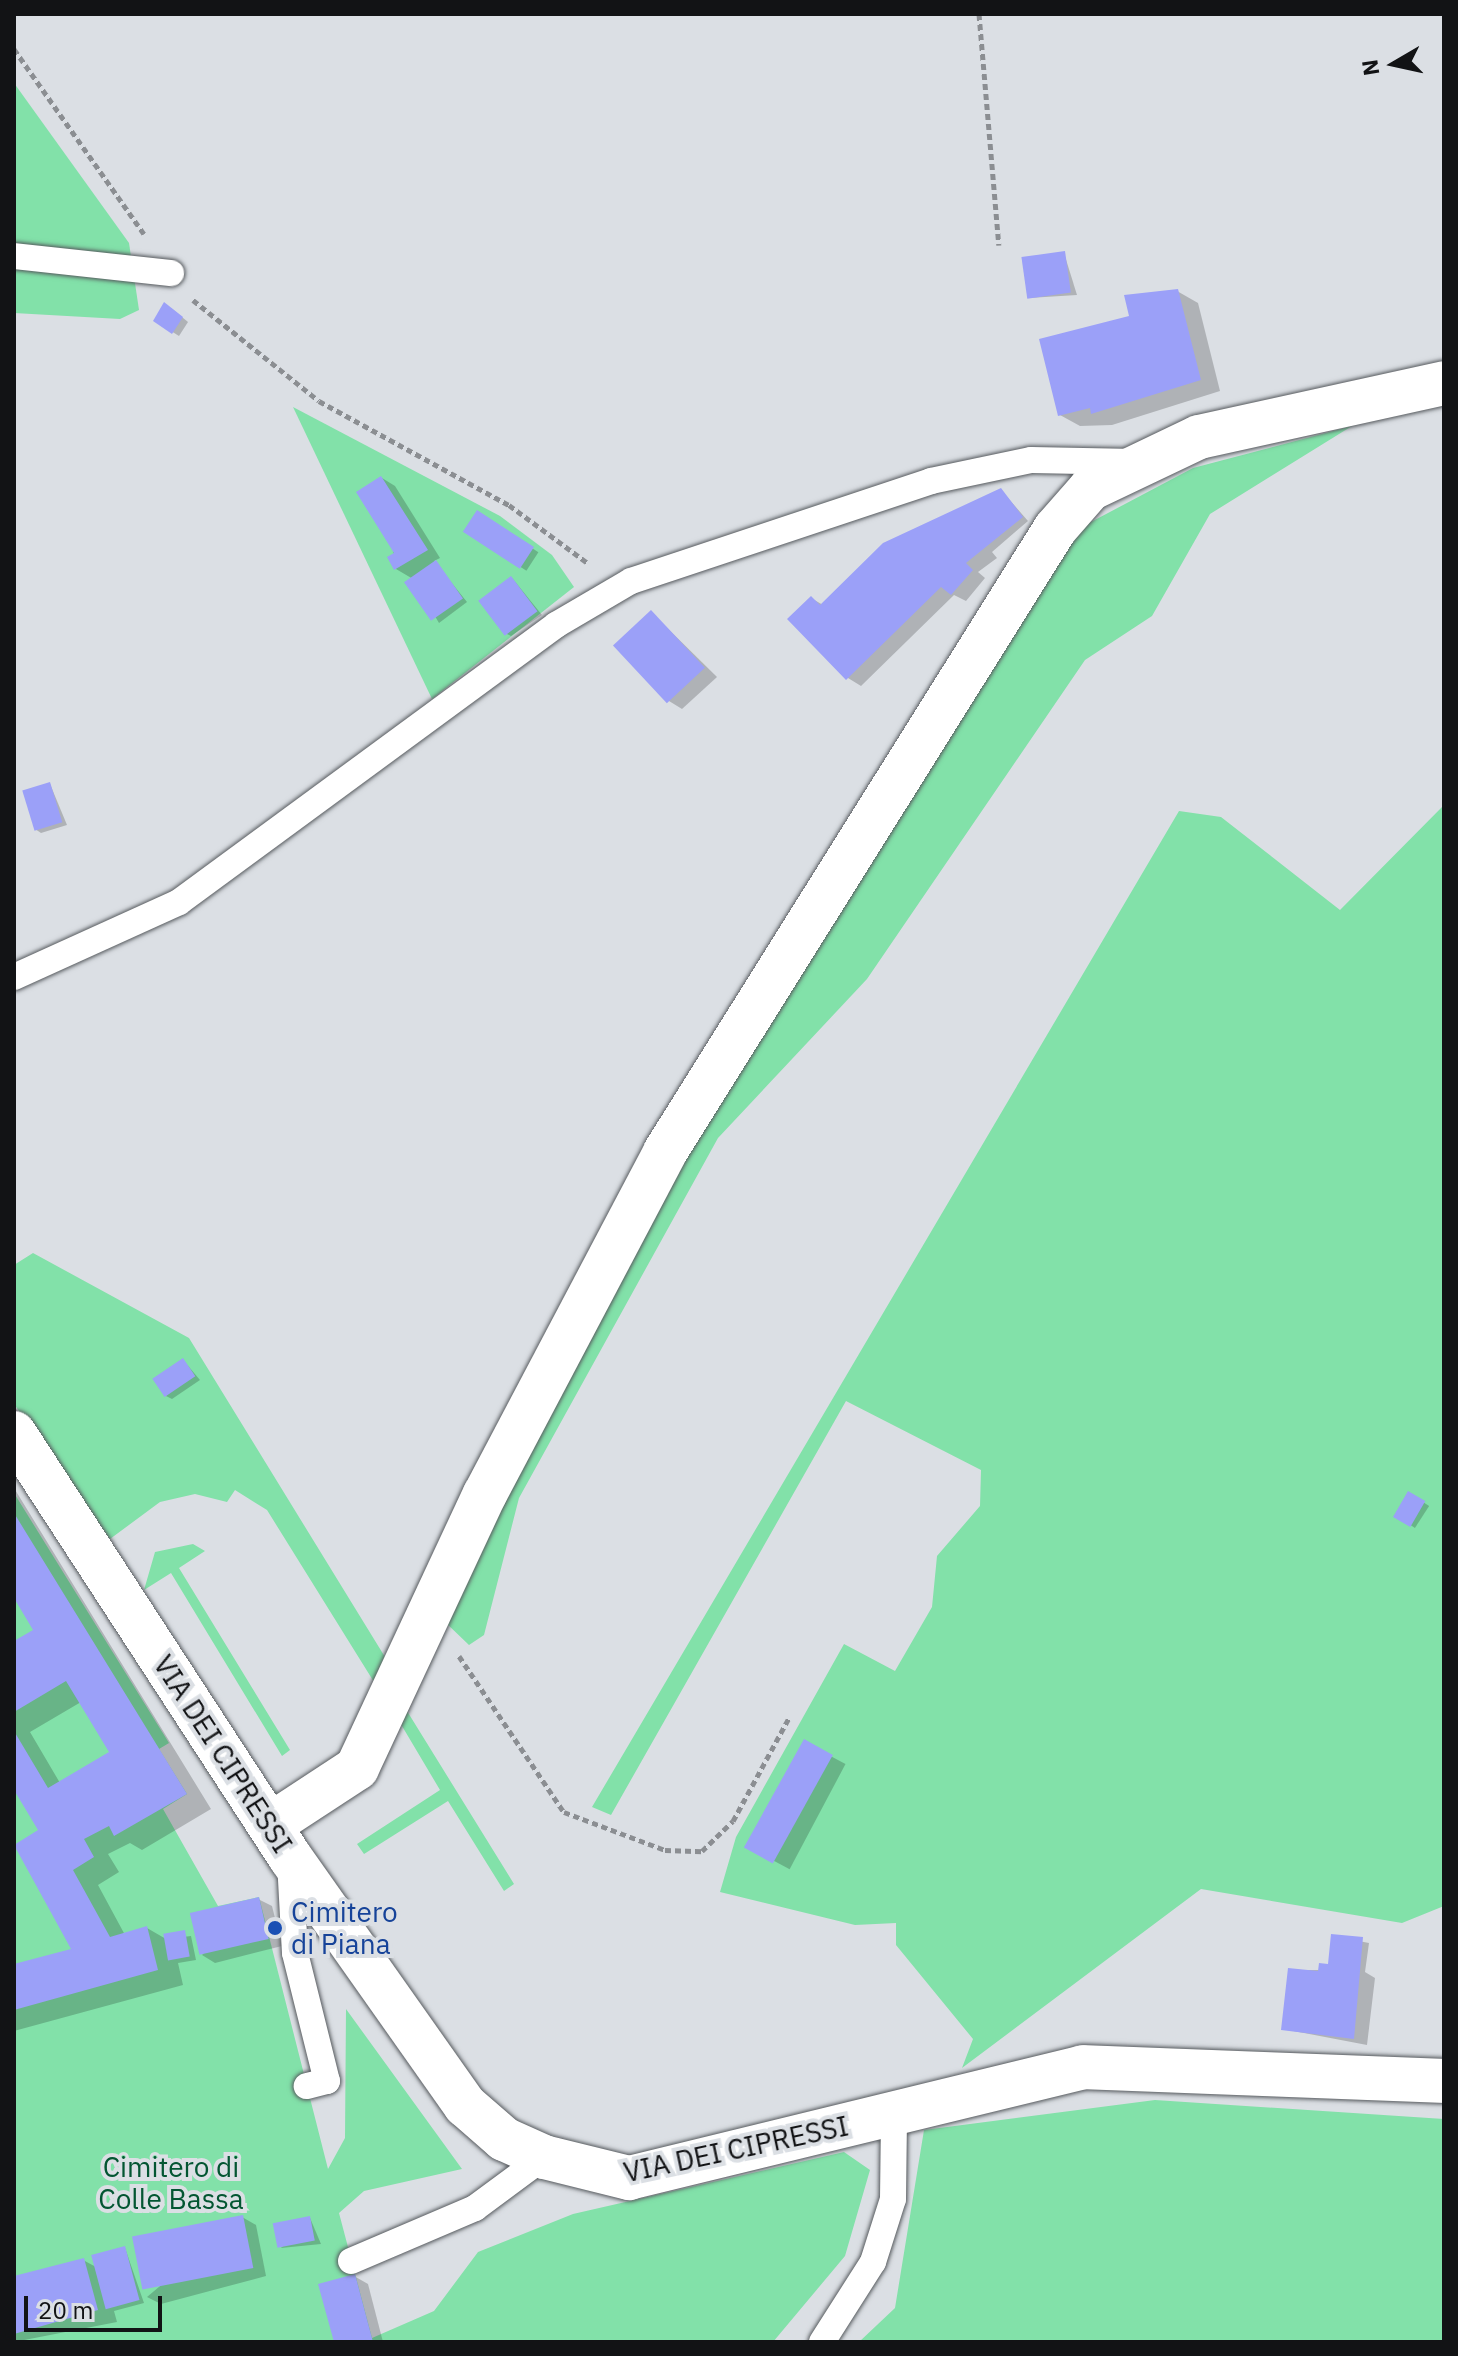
<!DOCTYPE html>
<style>
body{margin:0}
#map{position:relative;width:1458px;height:2356px;overflow:hidden;background:#dbdfe4;font-family:"IBM Plex Sans",sans-serif}
div>[style]{position:absolute}
.green>*{inset:0;background:#82e1a9}
.shadow>*{inset:0;background:#0003;transform-origin:0 0}
.building>*{inset:0;background:#9ba0f8;transform-origin:0 0}
.path>*{height:5px;margin-top:-2.5px;transform-origin:0;background:repeating-linear-gradient(90deg,#8b8e92 0 6px,transparent 0 10px)}
.roads{filter:drop-shadow(0 0 2px #565a5e) drop-shadow(0 0 2px #565a5e)}
.lane>*{height:26px;margin:-13px;padding:0 13px;transform-origin:13px;border-radius:13px;background:#fff}
.street>*{height:44px;margin:-22px;padding:0 22px;transform-origin:22px;border-radius:22px;background:#fff}
.dots>*{width:22px;height:22px;translate:-50% -50%;box-sizing:border-box;border:4px solid #dbdfe4;border-radius:50%}
span{translate:-50% -50%;white-space:nowrap;text-align:center;line-height:1.15;-webkit-text-stroke:8px #dbdfe4;paint-order:stroke}
.street-label{font-size:28px;color:#121315}
.transit-label{font-size:28px;color:#164399}
.left{translate:0 -50%;text-align:left}
.park-label{font-size:28px;color:#035632}
.frame{position:absolute;inset:0;border:16px solid #121315;pointer-events:none}
.north{position:absolute;left:1354px;top:24px;width:80px;height:80px;-webkit-text-stroke:6px #dbdfe4;paint-order:stroke;rotate:261deg;font-size:22px;font-weight:700;line-height:32px;text-align:center;color:#121315}
.north::after{content:'';display:block;margin:auto;width:28px;height:36px;background:#121315;clip-path:polygon(50% 0,100% 100%,50% 72%,0 100%)}
.scale{position:absolute;left:24px;top:2296px;width:138px;height:36px;box-sizing:border-box;border:4px solid #121315;border-top:0;padding-left:10px;font-size:24px;line-height:28px;white-space:nowrap;color:#121315;-webkit-text-stroke:6px #dbdfe4;paint-order:stroke}
</style>
<div id="map">
<div class="green">
<i style="clip-path:polygon(14px 83px,129px 243px,139px 310px,120px 319px,14px 313px)"></i>
<i style="clip-path:polygon(293px 407px,500px 516px,552px 555px,574px 587px,432px 699px)"></i>
<i style="clip-path:polygon(1352px 426px,1210px 514px,1152px 616px,1085px 660px,867px 979px,718px 1138px,519px 1498px,484px 1635px,469px 1645px,444px 1621px,679px 1148px,1074px 531px,1193px 468px)"></i>
<i style="clip-path:polygon(1444px 805px,1444px 1906px,1402px 1923px,1201px 1889px,962px 2068px,973px 2039px,896px 1945px,896px 1923px,855px 1925px,720px 1892px,736px 1837px,844px 1644px,895px 1671px,932px 1607px,937px 1556px,980px 1506px,981px 1470px,846px 1401px,611px 1815px,592px 1807px,1179px 811px,1221px 817px,1340px 910px)"></i>
<i style="clip-path:polygon(33px 1253px,189px 1338px,385px 1657px,374px 1682px,267px 1510px,235px 1490px,227px 1502px,195px 1494px,160px 1502px,110px 1539px,14px 1404px,14px 1265px)"></i>
<i style="clip-path:polygon(14px 1493px,169px 1743px,159px 1749px,187px 1794px,163px 1809px,218px 1906px,259px 1897px,328px 2169px,345px 2138px,346px 2009px,462px 2169px,364px 2191px,339px 2213px,372px 2338px,434px 2311px,478px 2252px,573px 2214px,844px 2152px,870px 2170px,845px 2256px,773px 2342px,14px 2342px)"></i>
<i style="clip-path:polygon(193px 1544px,205px 1551px,179px 1568px,290px 1750px,282px 1756px,171px 1573px,144px 1590px,155px 1552px)"></i>
<i style="clip-path:polygon(407px 1711px,514px 1884px,504px 1891px,448px 1801px,364px 1854px,357px 1844px,440px 1790px,399px 1721px)"></i>
<i style="clip-path:polygon(1155px 2100px,1444px 2119px,1444px 2342px,859px 2342px,895px 2308px,924px 2130px)"></i>
</div>
<div class="shadow">
<i style="clip-path:polygon(1064px 253px,1077px 295px,1029px 298px)"></i>
<i style="clip-path:polygon(1177px 291px,1198px 303px,1220px 391px,1112px 425px,1080px 426px,1060px 415px)"></i>
<i style="clip-path:polygon(171px 308px,188px 322px,179px 336px,155px 321px)"></i>
<i style="clip-path:polygon(382px 478px,395px 486px,440px 558px,434px 561px,467px 602px,439px 623px,413px 579px,396px 569px)"></i>
<i style="clip-path:polygon(1001px 490px,1028px 521px,992px 552px,997px 558px,978px 572px,985px 578px,966px 601px,954px 595px,861px 686px,848px 678px,811px 598px,823px 605px)"></i>
<i style="left:478px;top:513px;width:72px;height:22px;rotate:33deg"></i>
<i style="clip-path:polygon(512px 578px,542px 615px,511px 636px,505px 633px)"></i>
<i style="clip-path:polygon(651px 612px,717px 677px,682px 709px,669px 701px)"></i>
<i style="clip-path:polygon(50px 784px,67px 825px,41px 833px,35px 829px)"></i>
<i style="clip-path:polygon(183px 1360px,200px 1380px,172px 1399px,166px 1396px)"></i>
<i style="clip-path:polygon(evenodd,14px 1488px,211px 1809px,142px 1850px,130px 1843px,108px 1854px,119px 1872px,98px 1885px,125px 1935px,147px 1928px,166px 1939px,191px 1936px,196px 1960px,178px 1963px,183px 1985px,14px 2031px,14px 1966px,74px 1951px,41px 1830px,14px 1786px,14px 1644px,36px 1631px,14px 1594px,14px 1488px,81px 1702px,112px 1752px,60px 1783px,30px 1732px,81px 1702px)"></i>
<i style="left:1409px;top:1493px;width:24px;height:26px;rotate:33deg"></i>
<i style="left:804px;top:1742px;width:47px;height:119px;rotate:28deg"></i>
<i style="clip-path:polygon(258px 1899px,272px 1906px,282px 1946px,215px 1963px,202px 1955px)"></i>
<i style="clip-path:polygon(1333px 1936px,1369px 1943px,1365px 1972px,1375px 1978px,1367px 2045px,1283px 2029px,1290px 1970px,1343px 1970px)"></i>
<i style="clip-path:polygon(242px 2217px,256px 2225px,266px 2276px,161px 2304px,147px 2297px)"></i>
<i style="clip-path:polygon(310px 2218px,321px 2244px,281px 2248px)"></i>
<i style="clip-path:polygon(125px 2248px,144px 2303px,114px 2311px,117px 2322px,14px 2342px,14px 2278px,83px 2260px,96px 2267px)"></i>
<i style="clip-path:polygon(354px 2276px,368px 2284px,383px 2342px,336px 2342px)"></i>
</div>
<div class="building">
<i style="left:1065px;top:251px;width:42px;height:44px;rotate:82deg"></i>
<i style="clip-path:polygon(1178px 289px,1201px 380px,1091px 414px,1090px 408px,1058px 416px,1039px 339px,1129px 316px,1124px 295px)"></i>
<i style="clip-path:polygon(164px 302px,183px 317px,172px 334px,153px 321px)"></i>
<i style="clip-path:polygon(381px 476px,428px 550px,394px 570px,387px 557px,394px 553px,356px 492px)"></i>
<i style="clip-path:polygon(1001px 488px,1023px 517px,966px 563px,973px 570px,951px 595px,941px 587px,846px 680px,787px 619px,811px 596px,820px 605px,883px 543px)"></i>
<i style="left:477px;top:510px;width:68px;height:26px;rotate:33deg"></i>
<i style="left:436px;top:560px;width:47px;height:39px;rotate:55deg"></i>
<i style="left:511px;top:576px;width:44px;height:41px;rotate:53deg"></i>
<i style="left:651px;top:610px;width:79px;height:52px;rotate:47deg"></i>
<i style="left:50px;top:782px;width:42px;height:29px;rotate:73deg"></i>
<i style="left:183px;top:1358px;width:22px;height:37px;rotate:56deg"></i>
<i style="left:1408px;top:1491px;width:20px;height:30px;rotate:30deg"></i>
<i style="clip-path:polygon(14px 1513px,187px 1794px,114px 1836px,109px 1826px,84px 1839px,94px 1857px,73px 1870px,110px 1937px,147px 1926px,158px 1970px,14px 2010px,14px 1964px,71px 1949px,14px 1845px,38px 1830px,14px 1790px,14px 1731px,48px 1788px,109px 1752px,66px 1681px,14px 1712px,14px 1641px,33px 1630px,14px 1598px)"></i>
<i style="left:804px;top:1739px;width:33px;height:124px;rotate:29deg"></i>
<i style="left:259px;top:1897px;width:43px;height:71px;rotate:77deg"></i>
<i style="left:185px;top:1930px;width:27px;height:22px;rotate:80deg"></i>
<i style="clip-path:polygon(1331px 1934px,1363px 1937px,1354px 2039px,1281px 2030px,1288px 1968px,1318px 1971px,1319px 1963px,1328px 1964px)"></i>
<i style="left:243px;top:2215px;width:54px;height:113px;rotate:79deg"></i>
<i style="left:310px;top:2216px;width:25px;height:38px;rotate:79deg"></i>
<i style="left:125px;top:2246px;width:56px;height:35px;rotate:75deg"></i>
<i style="clip-path:polygon(84px 2258px,98px 2310px,14px 2334px,14px 2276px)"></i>
<i style="clip-path:polygon(355px 2274px,373px 2342px,334px 2342px,318px 2284px)"></i>
</div>
<div class="path">
<i style="left:979px;top:14px;width:232px;rotate:85.1deg"></i>
<i style="left:14px;top:49px;width:226px;rotate:54.9deg"></i>
<i style="left:193px;top:300px;width:161px;rotate:38.7deg"></i>
<i style="left:319px;top:401px;width:217px;rotate:28.7deg"></i>
<i style="left:509px;top:505px;width:99px;rotate:36.4deg"></i>
<i style="left:459px;top:1656px;width:188px;rotate:56.1deg"></i>
<i style="left:564px;top:1812px;width:108px;rotate:20.6deg"></i>
<i style="left:665px;top:1850px;width:37px;rotate:2deg"></i>
<i style="left:702px;top:1851px;width:43px;rotate:-44.1deg"></i>
<i style="left:733px;top:1821px;width:117px;rotate:-61.5deg"></i>
</div>
<div class="roads">
<div class="lane">
<i style="left:14px;top:256px;width:158px;rotate:6.2deg"></i>
<i style="left:14px;top:977px;width:181px;rotate:-24.4deg"></i>
<i style="left:179px;top:902px;width:468px;rotate:-36.3deg"></i>
<i style="left:556px;top:625px;width:87px;rotate:-30.4deg"></i>
<i style="left:631px;top:581px;width:316px;rotate:-18.4deg"></i>
<i style="left:931px;top:481px;width:102px;rotate:-11.9deg"></i>
<i style="left:1031px;top:460px;width:105px;rotate:1.1deg"></i>
<i style="left:290px;top:1861px;width:92px;rotate:86.9deg"></i>
<i style="left:295px;top:1953px;width:132px;rotate:76deg"></i>
<i style="left:327px;top:2081px;width:21px;rotate:166deg"></i>
<i style="left:351px;top:2261px;width:135px;rotate:-23.1deg"></i>
<i style="left:475px;top:2208px;width:86px;rotate:-36.5deg"></i>
<i style="left:822px;top:2342px;width:95px;rotate:-57.5deg"></i>
<i style="left:873px;top:2262px;width:66px;rotate:-72.4deg"></i>
<i style="left:893px;top:2199px;width:84px;rotate:-89.3deg"></i>
</div>
<div class="street">
<i style="left:14px;top:1433px;width:506px;rotate:56.94deg"></i>
<i style="left:290px;top:1857px;width:304px;rotate:54.8deg"></i>
<i style="left:465px;top:2105px;width:52px;rotate:41.1deg"></i>
<i style="left:504px;top:2139px;width:44px;rotate:24.2deg"></i>
<i style="left:544px;top:2157px;width:88px;rotate:13.9deg"></i>
<i style="left:629px;top:2178px;width:467px;rotate:-13.7deg"></i>
<i style="left:1083px;top:2067px;width:361px;rotate:2.2deg"></i>
<i style="left:270px;top:1825px;width:104px;rotate:-33.2deg"></i>
<i style="left:357px;top:1768px;width:302px;rotate:-65deg"></i>
<i style="left:485px;top:1494px;width:386px;rotate:-62.2deg"></i>
<i style="left:665px;top:1152px;width:735px;rotate:-57.95deg"></i>
<i style="left:1055px;top:529px;width:53px;rotate:-48.8deg"></i>
<i style="left:1090px;top:489px;width:121px;rotate:-25.5deg"></i>
<i style="left:1199px;top:437px;width:251px;rotate:-12.4deg"></i>
</div>
</div>
<div class="dots">
<i style="left:275px;top:1928px;background:#1a4fb4"></i>
</div>
<div class="street-label">
<span style="left:223px;top:1754px;rotate:57deg">VIA DEI CIPRESSI</span>
<span style="left:736px;top:2149px;rotate:-12deg">VIA DEI CIPRESSI</span>
</div>
<div class="transit-label">
<span class="left" style="left:291px;top:1928px">Cimitero<br>di Piana</span>
</div>
<div class="park-label">
<span style="left:171px;top:2183px">Cimitero di<br>Colle Bassa</span>
</div>
<div class="frame"></div>
<div class="north">N</div>
<div class="scale">20 m</div>
</div>
